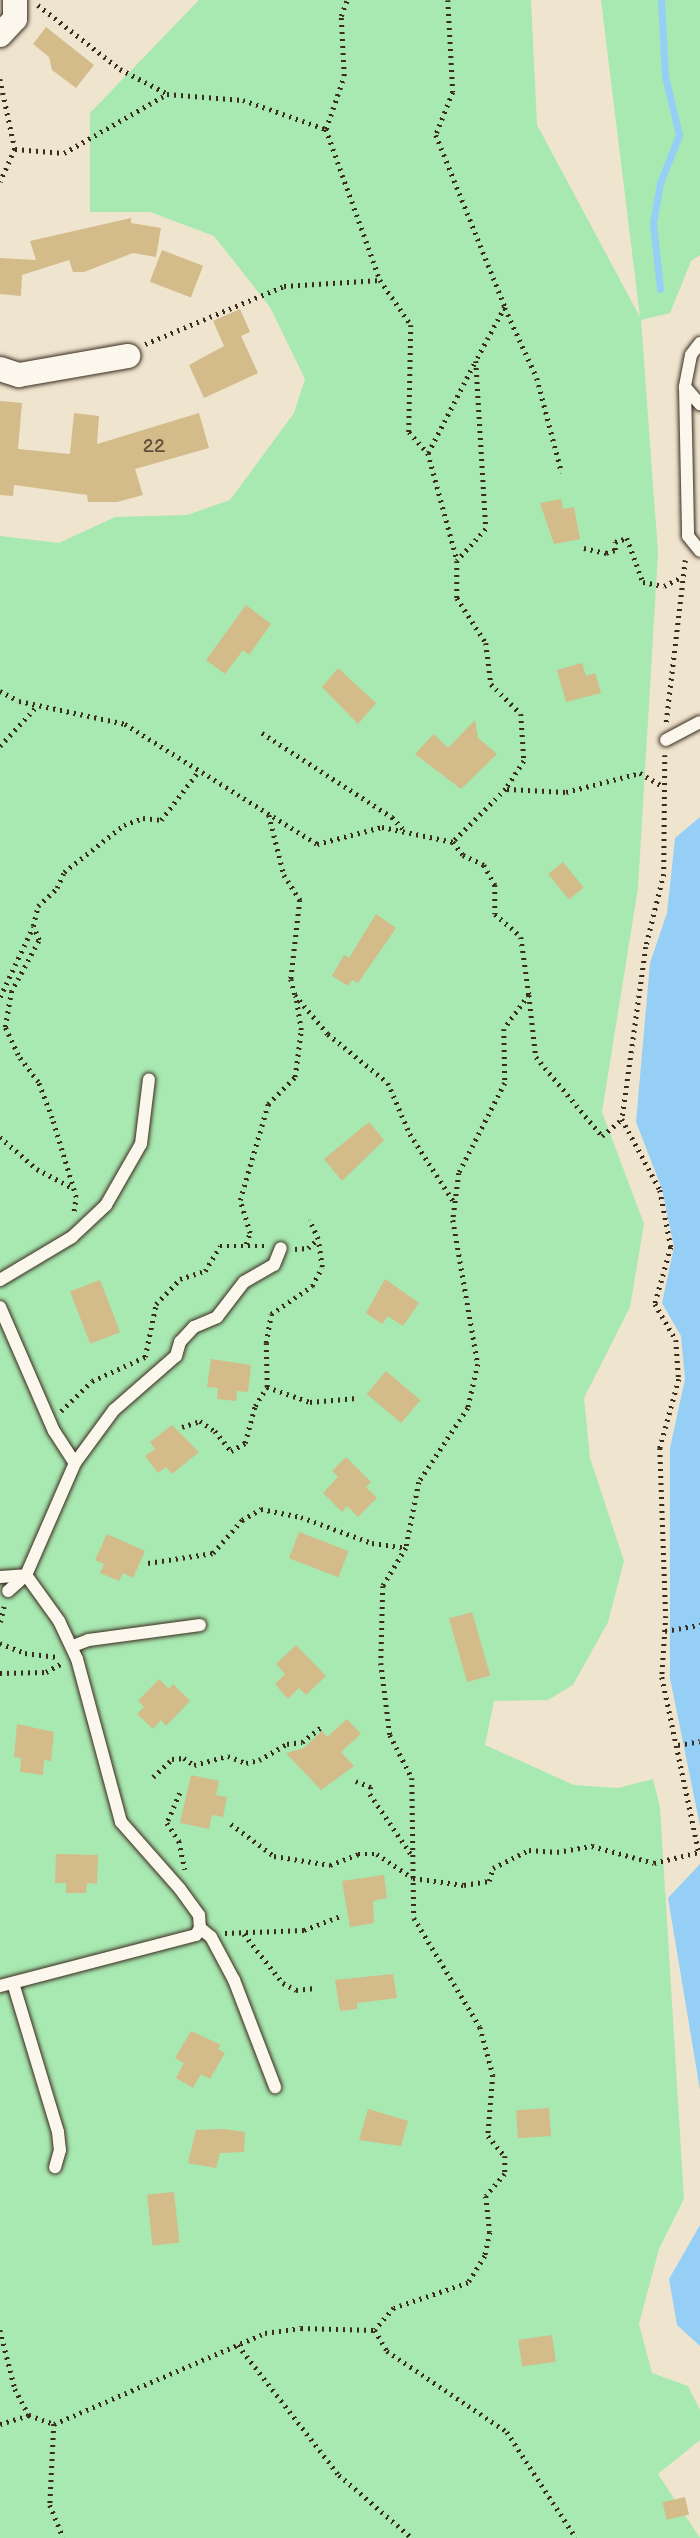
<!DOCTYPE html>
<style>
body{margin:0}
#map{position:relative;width:700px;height:2538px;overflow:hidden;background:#efe5cf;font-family:"Balsamiq Sans",sans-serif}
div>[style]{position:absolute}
.green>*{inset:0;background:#a8e8b1}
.water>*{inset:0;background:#95cff5}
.stream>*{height:7px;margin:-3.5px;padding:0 3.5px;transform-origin:3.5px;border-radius:3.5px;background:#95cff5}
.building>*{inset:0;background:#d3bb8a;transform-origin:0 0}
.path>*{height:4.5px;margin-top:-2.25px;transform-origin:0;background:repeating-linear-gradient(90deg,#3b2a1e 0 2px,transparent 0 7px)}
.roads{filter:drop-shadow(0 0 2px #3b2a1e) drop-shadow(0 0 2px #3b2a1e)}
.lane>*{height:12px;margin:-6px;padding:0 6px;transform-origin:6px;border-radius:6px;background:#fbf7ec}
.street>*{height:24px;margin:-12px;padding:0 12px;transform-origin:12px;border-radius:12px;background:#fbf7ec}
span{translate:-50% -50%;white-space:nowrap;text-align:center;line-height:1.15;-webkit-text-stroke:5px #fbf7ec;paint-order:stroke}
.number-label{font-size:19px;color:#614e39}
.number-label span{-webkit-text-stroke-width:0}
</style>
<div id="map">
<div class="green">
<i style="clip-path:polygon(199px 0,531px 0,537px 125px,640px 317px,601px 0,700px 0,700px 255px,691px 261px,670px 313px,641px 320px,658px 553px,638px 888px,602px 1112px,644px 1224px,630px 1307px,584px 1398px,590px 1458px,624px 1561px,608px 1622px,573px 1685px,548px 1700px,494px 1701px,485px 1745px,574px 1785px,618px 1788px,653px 1779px,660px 1807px,684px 2199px,659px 2249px,639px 2324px,652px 2373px,688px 2386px,700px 2410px,700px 2440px,658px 2474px,700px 2538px,0 2538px,0 536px,59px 543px,115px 517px,187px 515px,230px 500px,294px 413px,305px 379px,270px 307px,214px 236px,150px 212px,90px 212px,90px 113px)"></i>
</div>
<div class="water">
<i style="clip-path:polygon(700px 817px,700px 1826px,670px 1678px,670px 1448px,685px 1379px,681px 1336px,662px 1303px,674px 1247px,662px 1189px,636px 1122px,650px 963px,667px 913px,675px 838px)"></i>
<i style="clip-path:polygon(700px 1864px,700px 2090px,668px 1898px)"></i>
<i style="clip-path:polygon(700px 2225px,700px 2346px,677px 2325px,669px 2279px)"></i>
</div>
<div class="stream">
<i style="left:660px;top:289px;width:66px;rotate:-96.1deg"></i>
<i style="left:653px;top:223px;width:41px;rotate:-80.1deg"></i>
<i style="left:660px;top:183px;width:52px;rotate:-68.4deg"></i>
<i style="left:679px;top:135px;width:61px;rotate:-103.3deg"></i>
<i style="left:665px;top:76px;width:76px;rotate:-93deg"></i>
</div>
<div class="building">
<i style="clip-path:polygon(46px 27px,94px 65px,76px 88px,52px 70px,49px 57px,33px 44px)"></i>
<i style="clip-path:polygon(131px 218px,131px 223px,161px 228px,156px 257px,133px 253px,84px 272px,73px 272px,69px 260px,22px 275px,21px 296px,0 294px,0 258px,36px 260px,30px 241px)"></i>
<i style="left:162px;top:250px;width:44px;height:34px;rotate:21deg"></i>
<i style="clip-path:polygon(240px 309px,250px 332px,241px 336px,258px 373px,204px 398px,189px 365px,224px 346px,213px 321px)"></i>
<i style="clip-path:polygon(0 401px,22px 403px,18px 449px,70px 454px,74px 413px,99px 416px,97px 444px,199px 413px,209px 448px,135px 469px,143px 495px,117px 502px,88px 502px,87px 495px,14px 485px,13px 496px,0 495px)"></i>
<i style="clip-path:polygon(561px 499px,563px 509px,574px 507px,580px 539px,554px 544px,540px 503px)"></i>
<i style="clip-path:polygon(246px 605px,271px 624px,249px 655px,243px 650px,225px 674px,206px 660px)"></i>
<i style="clip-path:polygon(582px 663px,586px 676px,595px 673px,601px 693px,566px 702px,557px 670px)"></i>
<i style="clip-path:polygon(338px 668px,376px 703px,358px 724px,322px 687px)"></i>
<i style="clip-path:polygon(475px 720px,478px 738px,497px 754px,461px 789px,415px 754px,434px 734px,448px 748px)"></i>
<i style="left:563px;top:862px;width:33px;height:19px;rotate:51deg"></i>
<i style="clip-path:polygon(376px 914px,396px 928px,358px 983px,352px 980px,348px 986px,332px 976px,344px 955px,349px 958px)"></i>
<i style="clip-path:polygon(369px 1122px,384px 1140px,342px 1181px,324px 1159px)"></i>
<i style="clip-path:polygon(385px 1279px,419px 1303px,403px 1326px,388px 1316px,382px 1324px,366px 1313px)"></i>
<i style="left:100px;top:1280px;width:56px;height:32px;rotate:69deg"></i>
<i style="clip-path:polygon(211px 1359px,251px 1365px,248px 1392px,237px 1391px,236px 1401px,217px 1399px,218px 1388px,207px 1387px)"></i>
<i style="left:386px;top:1371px;width:45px;height:30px;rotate:40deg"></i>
<i style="clip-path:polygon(172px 1425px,199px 1452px,172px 1474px,166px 1467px,158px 1473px,145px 1456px,155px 1449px,150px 1442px)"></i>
<i style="clip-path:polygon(346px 1457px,371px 1482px,366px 1487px,377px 1498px,358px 1517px,347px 1506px,342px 1512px,323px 1493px,338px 1477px,332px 1471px)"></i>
<i style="left:299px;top:1532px;width:53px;height:28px;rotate:21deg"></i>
<i style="clip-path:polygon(107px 1534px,145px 1551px,133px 1578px,123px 1573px,119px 1581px,100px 1573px,104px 1564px,95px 1560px)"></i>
<i style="left:472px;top:1612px;width:66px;height:24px;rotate:74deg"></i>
<i style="clip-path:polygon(296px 1645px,326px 1676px,306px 1695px,299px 1688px,288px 1699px,275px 1684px,285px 1674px,276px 1664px)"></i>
<i style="clip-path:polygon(159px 1679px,169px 1689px,173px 1684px,190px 1701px,166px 1726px,161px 1720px,153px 1729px,137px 1714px,144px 1707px,138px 1701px)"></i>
<i style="clip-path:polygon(347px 1719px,361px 1734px,341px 1752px,354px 1766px,321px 1790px,286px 1753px,304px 1748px,322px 1731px,327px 1737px)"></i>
<i style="clip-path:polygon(17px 1724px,54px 1732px,51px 1761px,44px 1760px,43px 1775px,20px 1772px,21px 1758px,14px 1757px)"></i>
<i style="clip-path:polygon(191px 1775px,219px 1781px,216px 1795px,227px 1797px,223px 1817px,212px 1815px,209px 1829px,180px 1823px)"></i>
<i style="clip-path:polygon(56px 1854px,98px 1855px,97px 1884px,87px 1883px,86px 1893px,66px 1893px,66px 1883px,55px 1883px)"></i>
<i style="clip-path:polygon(384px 1875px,387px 1898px,373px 1901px,374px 1923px,350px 1927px,342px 1881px)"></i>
<i style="clip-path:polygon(393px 1974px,397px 1998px,357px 2003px,357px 2009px,340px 2011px,335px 1980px)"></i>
<i style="clip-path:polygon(191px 2031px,221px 2045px,218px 2049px,225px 2053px,210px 2079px,201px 2074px,193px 2088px,176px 2078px,184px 2063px,175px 2058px)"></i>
<i style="left:549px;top:2108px;width:28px;height:33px;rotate:86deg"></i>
<i style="clip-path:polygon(368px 2109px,408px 2121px,401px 2146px,359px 2140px)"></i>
<i style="clip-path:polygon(224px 2129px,245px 2132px,244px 2152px,220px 2153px,216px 2168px,188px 2163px,196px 2130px)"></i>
<i style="left:174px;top:2192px;width:51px;height:27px;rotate:84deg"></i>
<i style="left:552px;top:2335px;width:27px;height:34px;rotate:82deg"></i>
<i style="left:685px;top:2497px;width:18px;height:23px;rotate:77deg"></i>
</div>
<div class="path">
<i style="left:448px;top:0;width:92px;rotate:86.9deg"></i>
<i style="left:453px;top:92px;width:46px;rotate:111.6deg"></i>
<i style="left:436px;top:135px;width:185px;rotate:68.1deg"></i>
<i style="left:505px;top:307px;width:61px;rotate:118.2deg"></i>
<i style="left:476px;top:361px;width:168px;rotate:86.6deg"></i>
<i style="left:486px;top:529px;width:43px;rotate:132.2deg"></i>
<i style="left:457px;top:561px;width:37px;rotate:90deg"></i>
<i style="left:457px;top:598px;width:54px;rotate:57.2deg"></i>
<i style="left:486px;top:643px;width:41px;rotate:83deg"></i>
<i style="left:491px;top:684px;width:42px;rotate:45deg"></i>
<i style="left:521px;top:714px;width:47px;rotate:86.3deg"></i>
<i style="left:524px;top:761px;width:33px;rotate:123deg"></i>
<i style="left:506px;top:789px;width:75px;rotate:135deg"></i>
<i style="left:38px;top:5px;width:104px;rotate:38deg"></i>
<i style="left:120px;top:69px;width:52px;rotate:27.6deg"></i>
<i style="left:0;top:79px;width:72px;rotate:77.9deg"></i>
<i style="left:15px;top:149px;width:36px;rotate:114deg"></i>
<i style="left:326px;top:129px;width:56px;rotate:-71.2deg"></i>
<i style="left:344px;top:76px;width:60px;rotate:-92.9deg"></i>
<i style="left:341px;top:16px;width:17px;rotate:-69deg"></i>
<i style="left:15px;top:149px;width:49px;rotate:4.7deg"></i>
<i style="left:64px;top:153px;width:119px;rotate:-29.8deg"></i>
<i style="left:167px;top:94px;width:76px;rotate:4.5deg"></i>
<i style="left:243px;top:100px;width:88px;rotate:19.3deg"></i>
<i style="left:326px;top:129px;width:160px;rotate:70.3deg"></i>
<i style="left:380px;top:280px;width:55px;rotate:55.4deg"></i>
<i style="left:411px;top:325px;width:107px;rotate:91.1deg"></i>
<i style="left:409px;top:432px;width:28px;rotate:48deg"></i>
<i style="left:428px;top:453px;width:111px;rotate:74.8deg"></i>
<i style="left:505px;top:308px;width:77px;rotate:65.4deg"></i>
<i style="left:537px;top:378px;width:98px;rotate:75.3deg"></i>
<i style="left:145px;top:344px;width:151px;rotate:-22.6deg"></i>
<i style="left:284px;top:286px;width:96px;rotate:-3.6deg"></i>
<i style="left:428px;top:453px;width:102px;rotate:-62.7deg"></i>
<i style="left:584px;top:548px;width:23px;rotate:13deg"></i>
<i style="left:606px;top:553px;width:9px;rotate:-18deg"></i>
<i style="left:615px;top:550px;width:8px;rotate:-90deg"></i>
<i style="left:615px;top:542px;width:13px;rotate:-18deg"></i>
<i style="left:627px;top:538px;width:47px;rotate:70deg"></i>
<i style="left:643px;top:582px;width:21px;rotate:11deg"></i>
<i style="left:664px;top:586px;width:20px;rotate:-27deg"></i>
<i style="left:0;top:691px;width:21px;rotate:28deg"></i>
<i style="left:19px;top:701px;width:108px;rotate:12.2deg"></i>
<i style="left:125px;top:724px;width:226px;rotate:32deg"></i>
<i style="left:317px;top:844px;width:67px;rotate:-14.7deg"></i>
<i style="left:382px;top:827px;width:73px;rotate:11.9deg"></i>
<i style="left:453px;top:842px;width:16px;rotate:52deg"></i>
<i style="left:463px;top:855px;width:23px;rotate:25deg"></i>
<i style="left:484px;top:865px;width:23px;rotate:61deg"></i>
<i style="left:495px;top:885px;width:29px;rotate:90deg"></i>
<i style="left:495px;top:914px;width:35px;rotate:41deg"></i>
<i style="left:521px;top:937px;width:59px;rotate:82.1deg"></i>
<i style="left:529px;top:995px;width:42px;rotate:126.3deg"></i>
<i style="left:504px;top:1029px;width:54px;rotate:88.9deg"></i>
<i style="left:505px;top:1083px;width:101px;rotate:117.1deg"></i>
<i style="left:459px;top:1173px;width:47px;rotate:97.3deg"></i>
<i style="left:453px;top:1220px;width:146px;rotate:80.2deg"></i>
<i style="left:478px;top:1364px;width:45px;rotate:102.8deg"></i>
<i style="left:468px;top:1408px;width:89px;rotate:123.5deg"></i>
<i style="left:419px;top:1482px;width:67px;rotate:101.1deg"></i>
<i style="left:406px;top:1548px;width:44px;rotate:121.2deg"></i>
<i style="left:383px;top:1586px;width:77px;rotate:91.5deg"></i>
<i style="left:381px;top:1663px;width:73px;rotate:82.9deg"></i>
<i style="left:390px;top:1735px;width:48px;rotate:62.9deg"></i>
<i style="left:412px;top:1778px;width:140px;rotate:89.2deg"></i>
<i style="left:414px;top:1918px;width:127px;rotate:58.8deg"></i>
<i style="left:480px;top:2027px;width:50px;rotate:74.8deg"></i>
<i style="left:493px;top:2075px;width:61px;rotate:94.7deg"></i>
<i style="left:488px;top:2136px;width:26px;rotate:50deg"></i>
<i style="left:505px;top:2156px;width:18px;rotate:90deg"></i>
<i style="left:505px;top:2174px;width:29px;rotate:131deg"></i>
<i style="left:486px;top:2196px;width:36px;rotate:84deg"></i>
<i style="left:490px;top:2232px;width:25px;rotate:102deg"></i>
<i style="left:485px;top:2256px;width:32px;rotate:122deg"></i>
<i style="left:468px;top:2283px;width:78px;rotate:161.3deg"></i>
<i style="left:394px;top:2308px;width:29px;rotate:131deg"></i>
<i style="left:375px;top:2330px;width:24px;rotate:60deg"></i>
<i style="left:387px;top:2351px;width:145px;rotate:34deg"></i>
<i style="left:507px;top:2432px;width:126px;rotate:56.9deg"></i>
<i style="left:666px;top:722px;width:163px;rotate:-83.3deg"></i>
<i style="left:262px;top:733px;width:155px;rotate:32.9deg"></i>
<i style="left:392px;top:817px;width:19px;rotate:47deg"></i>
<i style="left:0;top:746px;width:54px;rotate:-47.2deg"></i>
<i style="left:665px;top:755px;width:119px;rotate:90.5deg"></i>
<i style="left:664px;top:874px;width:75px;rotate:103.9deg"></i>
<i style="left:646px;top:947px;width:174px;rotate:97.9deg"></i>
<i style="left:622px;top:1119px;width:81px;rotate:61.8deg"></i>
<i style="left:660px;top:1190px;width:58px;rotate:79.1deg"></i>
<i style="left:671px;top:1247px;width:59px;rotate:105.7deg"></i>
<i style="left:655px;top:1304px;width:42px;rotate:59.7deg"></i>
<i style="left:676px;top:1340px;width:39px;rotate:86deg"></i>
<i style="left:679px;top:1379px;width:72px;rotate:105.4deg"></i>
<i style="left:660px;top:1448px;width:168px;rotate:88deg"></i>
<i style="left:666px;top:1616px;width:61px;rotate:93.8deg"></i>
<i style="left:662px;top:1677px;width:179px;rotate:78.1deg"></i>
<i style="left:507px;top:789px;width:59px;rotate:2.9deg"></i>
<i style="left:566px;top:792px;width:76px;rotate:-14.4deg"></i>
<i style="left:640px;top:773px;width:28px;rotate:30deg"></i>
<i style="left:269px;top:815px;width:62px;rotate:76deg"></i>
<i style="left:284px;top:875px;width:30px;rotate:57deg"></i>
<i style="left:300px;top:900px;width:80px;rotate:96.5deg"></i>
<i style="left:291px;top:979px;width:16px;rotate:76deg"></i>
<i style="left:295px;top:995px;width:51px;rotate:49.8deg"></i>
<i style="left:328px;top:1034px;width:77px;rotate:39.2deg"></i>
<i style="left:388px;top:1083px;width:56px;rotate:66.7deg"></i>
<i style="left:410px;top:1134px;width:81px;rotate:57.1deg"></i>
<i style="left:529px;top:995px;width:62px;rotate:83.6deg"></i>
<i style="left:536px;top:1057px;width:103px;rotate:50.1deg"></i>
<i style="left:602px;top:1136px;width:26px;rotate:-40deg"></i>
<i style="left:0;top:997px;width:77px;rotate:-64.8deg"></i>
<i style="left:0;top:1137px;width:49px;rotate:40.9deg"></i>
<i style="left:37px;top:1169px;width:40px;rotate:28deg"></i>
<i style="left:74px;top:1211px;width:14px;rotate:-82deg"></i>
<i style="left:76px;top:1197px;width:83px;rotate:-106.9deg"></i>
<i style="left:52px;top:1118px;width:39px;rotate:-111deg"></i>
<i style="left:38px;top:1082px;width:34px;rotate:-127deg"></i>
<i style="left:18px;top:1055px;width:31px;rotate:-115deg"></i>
<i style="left:5px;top:1027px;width:36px;rotate:-80deg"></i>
<i style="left:11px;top:992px;width:59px;rotate:-61.7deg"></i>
<i style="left:39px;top:940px;width:15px;rotate:-113deg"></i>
<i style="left:33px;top:926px;width:21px;rotate:-76deg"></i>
<i style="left:38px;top:906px;width:26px;rotate:-43deg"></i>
<i style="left:57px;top:888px;width:17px;rotate:-66deg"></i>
<i style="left:64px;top:872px;width:76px;rotate:-38.1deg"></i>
<i style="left:124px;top:825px;width:20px;rotate:-20deg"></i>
<i style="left:143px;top:818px;width:18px;rotate:6deg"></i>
<i style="left:161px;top:820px;width:61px;rotate:-52.4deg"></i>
<i style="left:246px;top:1244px;width:12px;rotate:-70deg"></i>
<i style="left:250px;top:1233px;width:34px;rotate:-107deg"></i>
<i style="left:240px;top:1200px;width:100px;rotate:-73.7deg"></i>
<i style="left:268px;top:1104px;width:38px;rotate:-45deg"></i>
<i style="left:295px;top:1077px;width:47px;rotate:-82.7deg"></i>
<i style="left:301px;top:1030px;width:31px;rotate:-99deg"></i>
<i style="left:295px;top:1249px;width:13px;rotate:-4deg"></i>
<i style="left:308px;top:1248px;width:13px;rotate:-42deg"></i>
<i style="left:318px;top:1239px;width:21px;rotate:-115deg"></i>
<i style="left:267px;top:1387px;width:44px;rotate:-91.3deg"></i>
<i style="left:266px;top:1343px;width:29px;rotate:-80deg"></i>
<i style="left:271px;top:1314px;width:50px;rotate:-34.3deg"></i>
<i style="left:312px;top:1286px;width:21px;rotate:-62deg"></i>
<i style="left:322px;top:1267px;width:27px;rotate:-98deg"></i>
<i style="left:61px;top:1411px;width:43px;rotate:-44.1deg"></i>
<i style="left:92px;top:1381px;width:58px;rotate:-24.4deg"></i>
<i style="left:145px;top:1357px;width:54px;rotate:-78.3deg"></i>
<i style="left:156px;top:1304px;width:35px;rotate:-46deg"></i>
<i style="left:180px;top:1279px;width:26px;rotate:-18deg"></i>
<i style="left:205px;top:1271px;width:29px;rotate:-59deg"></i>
<i style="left:220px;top:1246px;width:46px"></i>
<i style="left:182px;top:1427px;width:19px;rotate:-18deg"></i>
<i style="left:200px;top:1421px;width:18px;rotate:34deg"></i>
<i style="left:215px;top:1431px;width:26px;rotate:51deg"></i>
<i style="left:231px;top:1451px;width:16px;rotate:-30deg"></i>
<i style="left:245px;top:1443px;width:38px;rotate:-75deg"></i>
<i style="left:255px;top:1406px;width:22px;rotate:-58deg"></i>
<i style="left:267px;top:1387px;width:46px;rotate:19.2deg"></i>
<i style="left:310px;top:1402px;width:47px;rotate:-4.9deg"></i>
<i style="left:148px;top:1563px;width:66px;rotate:-8.7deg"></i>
<i style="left:213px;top:1553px;width:44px;rotate:-48.7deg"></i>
<i style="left:242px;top:1520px;width:22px;rotate:-30deg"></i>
<i style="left:261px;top:1509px;width:41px;rotate:11.3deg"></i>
<i style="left:301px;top:1517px;width:76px;rotate:20.1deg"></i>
<i style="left:372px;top:1543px;width:34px;rotate:8deg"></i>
<i style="left:0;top:1622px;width:16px;rotate:-76deg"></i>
<i style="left:665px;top:1631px;width:36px;rotate:-10deg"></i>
<i style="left:0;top:1643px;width:27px;rotate:22deg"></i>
<i style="left:25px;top:1653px;width:32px;rotate:7deg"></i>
<i style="left:0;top:1673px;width:46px;rotate:-1.2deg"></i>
<i style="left:46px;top:1672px;width:18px;rotate:-29deg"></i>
<i style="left:678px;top:1745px;width:22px;rotate:-10deg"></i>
<i style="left:153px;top:1777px;width:26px;rotate:-43deg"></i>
<i style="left:172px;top:1759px;width:12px;rotate:-5deg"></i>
<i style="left:184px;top:1758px;width:12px;rotate:35deg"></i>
<i style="left:194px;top:1765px;width:35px;rotate:-15deg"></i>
<i style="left:228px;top:1756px;width:19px;rotate:21deg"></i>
<i style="left:246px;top:1763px;width:13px;rotate:-13deg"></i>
<i style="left:259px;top:1760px;width:32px;rotate:-30deg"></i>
<i style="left:287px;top:1744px;width:15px;rotate:-8deg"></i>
<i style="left:302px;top:1742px;width:24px;rotate:-38deg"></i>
<i style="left:356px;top:1781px;width:16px;rotate:22deg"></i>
<i style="left:371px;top:1787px;width:7px;rotate:98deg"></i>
<i style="left:370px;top:1794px;width:76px;rotate:55.7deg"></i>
<i style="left:180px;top:1793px;width:33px;rotate:113deg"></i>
<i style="left:167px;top:1823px;width:22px;rotate:56deg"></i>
<i style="left:179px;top:1841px;width:29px;rotate:78deg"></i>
<i style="left:231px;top:1824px;width:54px;rotate:36.7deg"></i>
<i style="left:274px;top:1856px;width:57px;rotate:9.1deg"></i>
<i style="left:330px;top:1865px;width:30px;rotate:-21deg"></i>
<i style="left:358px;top:1854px;width:19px"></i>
<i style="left:377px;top:1854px;width:43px;rotate:33.7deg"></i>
<i style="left:413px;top:1878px;width:51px;rotate:7.8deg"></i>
<i style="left:464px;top:1885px;width:25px;rotate:-9deg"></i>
<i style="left:489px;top:1881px;width:14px;rotate:-73deg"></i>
<i style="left:493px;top:1868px;width:40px;rotate:-26.6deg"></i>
<i style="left:529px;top:1850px;width:28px;rotate:4deg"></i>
<i style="left:557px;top:1852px;width:36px;rotate:-10deg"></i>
<i style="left:592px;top:1846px;width:64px;rotate:15.3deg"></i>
<i style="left:654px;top:1863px;width:46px;rotate:-13.7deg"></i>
<i style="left:225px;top:1933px;width:79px;rotate:-2.2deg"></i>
<i style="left:304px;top:1930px;width:39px;rotate:-21deg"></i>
<i style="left:244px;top:1934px;width:63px;rotate:51.5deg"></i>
<i style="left:283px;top:1983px;width:15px;rotate:28deg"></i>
<i style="left:296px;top:1990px;width:19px;rotate:-6deg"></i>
<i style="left:0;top:2330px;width:61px;rotate:75.7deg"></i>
<i style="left:15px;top:2389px;width:30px;rotate:62deg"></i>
<i style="left:29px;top:2415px;width:27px;rotate:20deg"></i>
<i style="left:238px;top:2345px;width:165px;rotate:52.2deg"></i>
<i style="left:339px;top:2475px;width:96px;rotate:40.8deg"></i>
<i style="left:0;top:2424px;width:30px;rotate:-17deg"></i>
<i style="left:54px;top:2424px;width:230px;rotate:-23.3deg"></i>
<i style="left:265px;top:2333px;width:36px;rotate:-8deg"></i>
<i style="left:301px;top:2328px;width:74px;rotate:1.5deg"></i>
<i style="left:54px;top:2424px;width:81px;rotate:92.8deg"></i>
<i style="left:50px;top:2505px;width:35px;rotate:68deg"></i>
</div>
<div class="roads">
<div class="lane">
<i style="left:700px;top:343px;width:15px;rotate:127deg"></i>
<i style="left:691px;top:355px;width:33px;rotate:101deg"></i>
<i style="left:685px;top:387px;width:149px;rotate:88.8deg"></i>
<i style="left:688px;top:536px;width:19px;rotate:51deg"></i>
<i style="left:685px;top:387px;width:23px;rotate:49deg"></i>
<i style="left:666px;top:740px;width:38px;rotate:-28deg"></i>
<i style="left:0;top:1280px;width:84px;rotate:-30.8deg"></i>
<i style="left:72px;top:1237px;width:47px;rotate:-43.3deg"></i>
<i style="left:106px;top:1205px;width:70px;rotate:-60.2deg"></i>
<i style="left:141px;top:1144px;width:65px;rotate:-83deg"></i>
<i style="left:0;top:1307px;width:135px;rotate:66.5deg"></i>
<i style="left:54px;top:1431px;width:38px;rotate:57deg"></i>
<i style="left:75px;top:1463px;width:122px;rotate:113.6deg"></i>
<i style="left:26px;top:1575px;width:24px;rotate:138deg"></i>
<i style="left:75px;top:1463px;width:66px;rotate:-53.7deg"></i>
<i style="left:114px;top:1410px;width:82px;rotate:-41.1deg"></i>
<i style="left:176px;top:1356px;width:15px;rotate:-74deg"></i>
<i style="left:180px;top:1342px;width:21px;rotate:-47deg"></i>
<i style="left:194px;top:1327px;width:25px;rotate:-23deg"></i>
<i style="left:217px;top:1317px;width:44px;rotate:-52.4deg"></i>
<i style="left:244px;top:1282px;width:34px;rotate:-30deg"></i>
<i style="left:274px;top:1265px;width:18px;rotate:-68deg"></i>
<i style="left:0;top:1577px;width:26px;rotate:-4deg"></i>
<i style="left:26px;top:1575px;width:57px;rotate:54.3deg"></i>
<i style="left:59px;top:1621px;width:42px;rotate:64.7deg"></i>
<i style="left:77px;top:1659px;width:169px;rotate:74.9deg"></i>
<i style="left:121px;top:1822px;width:89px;rotate:48.6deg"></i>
<i style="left:180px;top:1889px;width:32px;rotate:54deg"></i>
<i style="left:199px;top:1915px;width:13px;rotate:86deg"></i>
<i style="left:200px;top:1928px;width:8px;rotate:120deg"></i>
<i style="left:196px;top:1935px;width:203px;rotate:165.4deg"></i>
<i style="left:73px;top:1646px;width:17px;rotate:-21deg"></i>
<i style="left:89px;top:1640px;width:112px;rotate:-7.7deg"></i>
<i style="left:200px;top:1928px;width:14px;rotate:39deg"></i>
<i style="left:211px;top:1937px;width:49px;rotate:61.9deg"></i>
<i style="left:234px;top:1980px;width:115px;rotate:69deg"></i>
<i style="left:13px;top:1983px;width:156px;rotate:73.2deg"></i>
<i style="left:58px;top:2132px;width:18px;rotate:84deg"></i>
<i style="left:60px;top:2150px;width:18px;rotate:106deg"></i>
</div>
<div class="street">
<i style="left:0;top:35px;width:22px;rotate:-47deg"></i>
<i style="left:15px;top:19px;width:19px;rotate:-90deg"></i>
<i style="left:0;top:369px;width:20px;rotate:18deg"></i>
<i style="left:19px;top:375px;width:111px;rotate:-9.9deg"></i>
</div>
</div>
<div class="number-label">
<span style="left:154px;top:447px">22</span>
</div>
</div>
